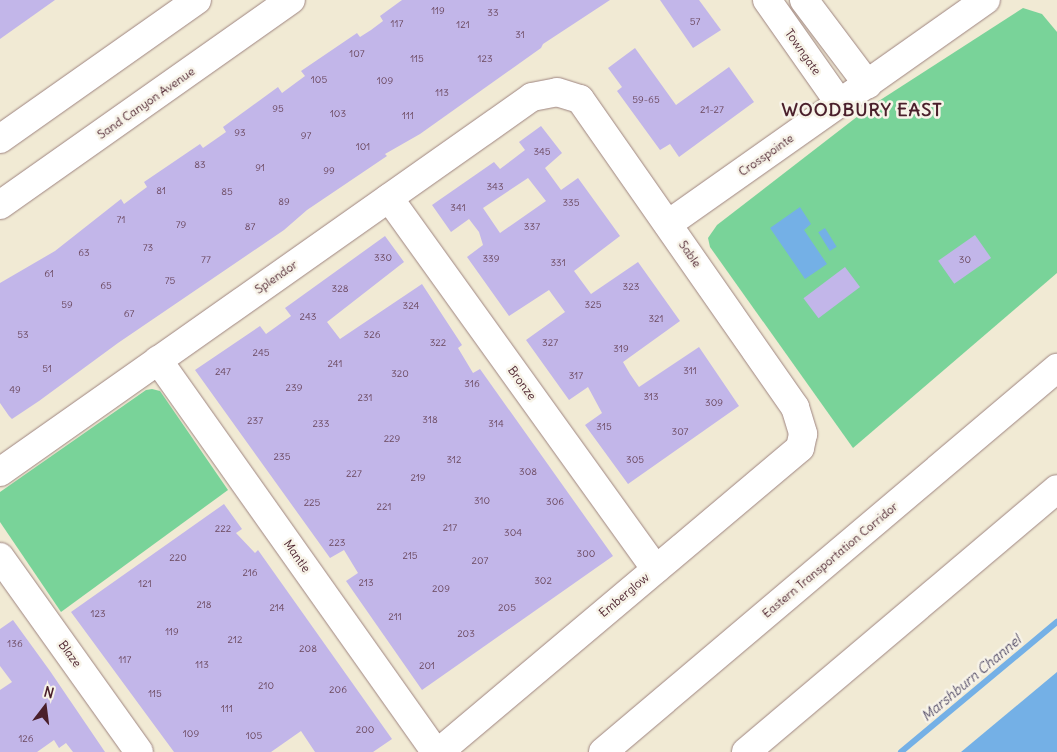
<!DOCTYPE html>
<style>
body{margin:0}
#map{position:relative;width:1057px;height:752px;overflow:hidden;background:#f1ead4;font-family:Delius,sans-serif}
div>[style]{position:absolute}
.green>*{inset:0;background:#79d399}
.water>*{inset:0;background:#74b0e6;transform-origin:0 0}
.stream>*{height:5.5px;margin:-2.75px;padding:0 2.75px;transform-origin:2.75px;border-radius:2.75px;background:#74b0e6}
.building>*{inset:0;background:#c2b6e9;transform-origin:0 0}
.roads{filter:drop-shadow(0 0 1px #9e8480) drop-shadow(0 0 1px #9e8480)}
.minor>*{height:28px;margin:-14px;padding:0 14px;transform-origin:14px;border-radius:14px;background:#fff}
.major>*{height:28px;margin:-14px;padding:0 14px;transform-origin:14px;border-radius:14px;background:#fff}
.highway>*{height:28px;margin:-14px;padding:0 14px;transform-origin:14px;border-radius:14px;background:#fff}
span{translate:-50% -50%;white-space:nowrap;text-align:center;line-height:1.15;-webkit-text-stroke:5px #f7f3e8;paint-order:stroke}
.number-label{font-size:10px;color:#68455a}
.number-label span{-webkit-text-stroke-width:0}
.street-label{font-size:12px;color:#4a1f2b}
.water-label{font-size:14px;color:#59526c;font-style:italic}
.district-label{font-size:18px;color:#4a1f2b;font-weight:700;letter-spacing:1px}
.north{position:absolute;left:20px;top:682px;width:50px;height:50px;-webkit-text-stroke:4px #f7f3e8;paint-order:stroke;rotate:15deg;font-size:14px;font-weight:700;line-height:20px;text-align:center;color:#4a1f2b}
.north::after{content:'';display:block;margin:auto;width:18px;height:22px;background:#4a1f2b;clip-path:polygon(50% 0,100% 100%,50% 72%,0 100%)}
</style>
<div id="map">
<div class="green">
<i style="clip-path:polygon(1023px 8px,1042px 14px,1057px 32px,1057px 273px,853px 448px,710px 247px,708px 238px,717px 225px,871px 106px)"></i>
<i style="clip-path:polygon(152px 389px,160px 391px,228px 490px,61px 612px,0 522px,0 492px,146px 390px)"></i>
</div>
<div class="water">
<i style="clip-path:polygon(800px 207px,811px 224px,804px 230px,827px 264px,805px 279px,770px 228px)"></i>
<i style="left:825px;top:228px;width:22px;height:8px;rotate:58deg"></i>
<i style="clip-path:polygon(1057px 672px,1057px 752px,961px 752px)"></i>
</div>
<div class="stream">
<i style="left:901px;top:752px;width:203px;rotate:-39.8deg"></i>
</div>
<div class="building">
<i style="clip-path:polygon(0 0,55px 0,0 39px)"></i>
<i style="clip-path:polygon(402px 0,610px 0,543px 44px,541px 48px,420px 134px,385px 154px,387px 156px,307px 210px,284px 230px,118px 343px,39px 401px,12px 419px,9px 416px,0 403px,0 283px,55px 251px,121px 199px,124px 204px,147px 187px,144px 182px,200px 144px,203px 148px,226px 132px,223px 127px,278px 87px,282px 93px,305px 76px,301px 71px,357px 33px,360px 37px,371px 30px,383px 21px,380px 16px)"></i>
<i style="clip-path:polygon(660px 0,699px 0,721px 30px,693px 48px)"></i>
<i style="clip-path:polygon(635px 48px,676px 105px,729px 67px,754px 102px,679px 157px,670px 144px,660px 150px,617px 91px,622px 87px,608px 68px)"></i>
<i style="clip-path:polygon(evenodd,541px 126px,562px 153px,545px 168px,561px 190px,578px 178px,620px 236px,574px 271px,591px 294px,638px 262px,680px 321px,623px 362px,630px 374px,639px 387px,699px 347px,739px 406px,628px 484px,585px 425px,602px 413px,588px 387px,569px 400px,526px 340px,565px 312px,549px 290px,509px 316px,467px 257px,483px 245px,479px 232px,469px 219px,451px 232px,432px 205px,494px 162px,500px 169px,525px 150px,519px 142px,541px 126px,528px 178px,546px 201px,500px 233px,483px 208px,528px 178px)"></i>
<i style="left:975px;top:235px;width:28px;height:45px;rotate:55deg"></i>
<i style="clip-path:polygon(385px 236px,404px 262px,327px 322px,340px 339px,422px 284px,462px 345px,458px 348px,473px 373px,480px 369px,613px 556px,422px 690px,346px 581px,358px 573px,344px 550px,330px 558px,195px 370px,260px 326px,266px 334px,291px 316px,285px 308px)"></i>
<i style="left:845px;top:267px;width:25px;height:52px;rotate:53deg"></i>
<i style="clip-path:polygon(224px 504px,242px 529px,236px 533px,255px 553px,258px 550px,392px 739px,373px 752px,315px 752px,301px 731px,271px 752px,174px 752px,71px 612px)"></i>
<i style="clip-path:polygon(13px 620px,50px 671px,105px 752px,73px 752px,66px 743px,59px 748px,54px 740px,37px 752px,0 752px,0 690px,12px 682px,0 666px,0 629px)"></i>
</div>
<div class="roads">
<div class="minor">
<i style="left:767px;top:0;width:127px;rotate:54.9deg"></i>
<i style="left:804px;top:0;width:106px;rotate:53deg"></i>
<i style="left:389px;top:198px;width:457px;rotate:54.3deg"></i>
<i style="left:668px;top:224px;width:389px;rotate:-35.2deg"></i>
<i style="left:158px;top:360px;width:481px;rotate:54.7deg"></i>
<i style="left:0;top:472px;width:651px;rotate:-35.18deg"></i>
<i style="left:532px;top:97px;width:25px;rotate:-11deg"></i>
<i style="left:557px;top:92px;width:24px;rotate:17deg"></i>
<i style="left:580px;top:99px;width:376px;rotate:55.1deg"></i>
<i style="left:795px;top:407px;width:28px;rotate:73deg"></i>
<i style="left:803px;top:434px;width:14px;rotate:102deg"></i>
<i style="left:800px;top:448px;width:472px;rotate:139.9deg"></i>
<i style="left:0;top:557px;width:239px;rotate:54.5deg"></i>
</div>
<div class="major">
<i style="left:0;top:139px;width:241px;rotate:-35.2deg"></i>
<i style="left:0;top:205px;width:356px;rotate:-35.2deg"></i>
</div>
<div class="highway">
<i style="left:603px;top:752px;width:595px;rotate:-40.23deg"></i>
<i style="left:746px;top:752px;width:407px;rotate:-40.2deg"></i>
</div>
</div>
<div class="number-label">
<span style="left:438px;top:11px">119</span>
<span style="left:493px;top:13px">33</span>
<span style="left:695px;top:22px">57</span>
<span style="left:397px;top:24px">117</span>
<span style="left:463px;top:25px">121</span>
<span style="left:520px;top:35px">31</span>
<span style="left:357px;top:54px">107</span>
<span style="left:417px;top:59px">115</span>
<span style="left:485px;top:59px">123</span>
<span style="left:319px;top:80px">105</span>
<span style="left:385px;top:81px">109</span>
<span style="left:442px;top:93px">113</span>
<span style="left:646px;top:100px">59-65</span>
<span style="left:278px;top:109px">95</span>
<span style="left:712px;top:110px">21-27</span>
<span style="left:338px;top:114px">103</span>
<span style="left:408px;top:116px">111</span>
<span style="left:240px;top:133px">93</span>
<span style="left:306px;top:136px">97</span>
<span style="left:363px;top:147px">101</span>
<span style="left:542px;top:152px">345</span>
<span style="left:200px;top:165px">83</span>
<span style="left:260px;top:168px">91</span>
<span style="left:329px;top:171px">99</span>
<span style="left:495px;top:187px">343</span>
<span style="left:161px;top:191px">81</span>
<span style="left:227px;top:192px">85</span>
<span style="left:284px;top:202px">89</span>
<span style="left:571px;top:203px">335</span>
<span style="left:458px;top:208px">341</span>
<span style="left:121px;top:220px">71</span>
<span style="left:181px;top:225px">79</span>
<span style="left:250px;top:227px">87</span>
<span style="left:532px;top:227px">337</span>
<span style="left:148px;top:248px">73</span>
<span style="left:84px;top:253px">63</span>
<span style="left:383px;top:258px">330</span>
<span style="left:491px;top:259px">339</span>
<span style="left:206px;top:260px">77</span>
<span style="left:965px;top:260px">30</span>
<span style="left:558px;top:263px">331</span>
<span style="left:49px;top:274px">61</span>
<span style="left:170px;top:281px">75</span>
<span style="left:106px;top:286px">65</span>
<span style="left:631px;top:287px">323</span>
<span style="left:340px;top:289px">328</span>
<span style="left:67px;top:305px">59</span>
<span style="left:593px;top:305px">325</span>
<span style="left:411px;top:306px">324</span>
<span style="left:129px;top:314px">67</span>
<span style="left:308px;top:317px">243</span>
<span style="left:656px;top:319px">321</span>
<span style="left:23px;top:335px">53</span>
<span style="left:372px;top:335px">326</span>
<span style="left:438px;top:343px">322</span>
<span style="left:550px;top:343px">327</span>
<span style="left:621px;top:349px">319</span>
<span style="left:261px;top:353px">245</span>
<span style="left:335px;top:364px">241</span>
<span style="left:47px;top:369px">51</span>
<span style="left:690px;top:371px">311</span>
<span style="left:223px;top:372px">247</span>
<span style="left:400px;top:374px">320</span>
<span style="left:576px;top:376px">317</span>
<span style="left:472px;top:384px">316</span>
<span style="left:294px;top:388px">239</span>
<span style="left:15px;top:390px">49</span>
<span style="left:651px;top:397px">313</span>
<span style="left:365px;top:398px">231</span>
<span style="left:714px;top:403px">309</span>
<span style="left:430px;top:420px">318</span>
<span style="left:255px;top:421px">237</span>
<span style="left:321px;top:424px">233</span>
<span style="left:496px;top:424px">314</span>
<span style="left:604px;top:427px">315</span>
<span style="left:680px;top:432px">307</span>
<span style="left:392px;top:439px">229</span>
<span style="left:282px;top:457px">235</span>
<span style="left:454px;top:460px">312</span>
<span style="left:635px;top:460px">305</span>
<span style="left:528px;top:472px">308</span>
<span style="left:354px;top:474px">227</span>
<span style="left:418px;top:478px">219</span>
<span style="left:482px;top:501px">310</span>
<span style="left:555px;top:502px">306</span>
<span style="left:312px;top:503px">225</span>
<span style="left:384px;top:507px">221</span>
<span style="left:450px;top:528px">217</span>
<span style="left:223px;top:529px">222</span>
<span style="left:513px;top:533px">304</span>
<span style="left:337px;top:543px">223</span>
<span style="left:586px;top:554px">300</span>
<span style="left:410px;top:556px">215</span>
<span style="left:178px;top:558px">220</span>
<span style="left:480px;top:561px">207</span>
<span style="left:250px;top:573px">216</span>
<span style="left:543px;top:581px">302</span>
<span style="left:366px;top:583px">213</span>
<span style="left:145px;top:584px">121</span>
<span style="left:441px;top:589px">209</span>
<span style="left:204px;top:605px">218</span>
<span style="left:277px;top:608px">214</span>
<span style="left:507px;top:608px">205</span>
<span style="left:98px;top:614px">123</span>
<span style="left:395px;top:617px">211</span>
<span style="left:172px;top:632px">119</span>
<span style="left:466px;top:634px">203</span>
<span style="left:235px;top:640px">212</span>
<span style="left:15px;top:644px">136</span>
<span style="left:308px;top:649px">208</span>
<span style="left:125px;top:660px">117</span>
<span style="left:202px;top:665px">113</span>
<span style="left:427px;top:666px">201</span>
<span style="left:266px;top:686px">210</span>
<span style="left:338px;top:690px">206</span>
<span style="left:155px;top:694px">115</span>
<span style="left:227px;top:709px">111</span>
<span style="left:365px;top:730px">200</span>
<span style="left:191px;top:734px">109</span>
<span style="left:254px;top:736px">105</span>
<span style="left:26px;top:739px">126</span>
</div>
<div class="street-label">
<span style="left:803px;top:52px;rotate:55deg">Towngate</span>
<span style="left:146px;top:103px;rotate:-35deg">Sand Canyon Avenue</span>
<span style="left:766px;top:155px;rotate:-35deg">Crosspointe</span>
<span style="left:690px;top:254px;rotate:55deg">Sable</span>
<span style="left:276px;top:277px;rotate:-35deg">Splendor</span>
<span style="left:522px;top:383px;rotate:54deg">Bronze</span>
<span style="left:297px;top:556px;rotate:55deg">Mantle</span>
<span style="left:830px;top:560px;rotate:-40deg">Eastern Transportation Corridor</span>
<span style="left:624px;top:595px;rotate:-40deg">Emberglow</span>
<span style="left:70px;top:654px;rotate:54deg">Blaze</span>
</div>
<div class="water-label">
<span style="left:971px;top:678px;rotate:-40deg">Marshburn Channel</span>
</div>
<div class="district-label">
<span style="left:862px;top:110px">WOODBURY EAST</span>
</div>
<div class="north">N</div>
</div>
